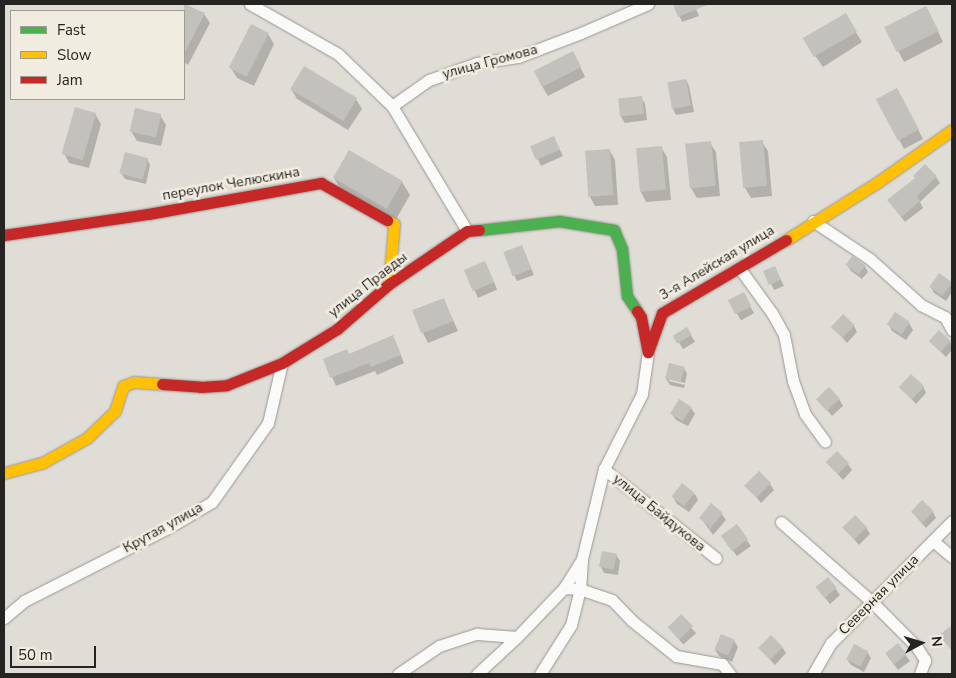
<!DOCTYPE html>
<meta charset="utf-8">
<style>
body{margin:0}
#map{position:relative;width:956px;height:678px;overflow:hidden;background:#e0ddd6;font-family:"Nunito Sans",sans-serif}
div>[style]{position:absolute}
.shadow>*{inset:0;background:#0003;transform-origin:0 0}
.building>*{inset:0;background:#c3c1bc;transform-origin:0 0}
.roads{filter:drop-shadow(0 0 1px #999792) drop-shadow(0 0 1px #999792)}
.street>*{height:11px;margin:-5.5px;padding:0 5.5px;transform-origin:5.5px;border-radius:5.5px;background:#fafaf9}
.fast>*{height:11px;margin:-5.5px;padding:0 5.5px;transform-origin:5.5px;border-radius:5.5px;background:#4caf50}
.slow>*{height:11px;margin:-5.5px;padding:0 5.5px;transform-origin:5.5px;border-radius:5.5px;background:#ffc107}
.jam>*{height:11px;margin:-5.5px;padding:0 5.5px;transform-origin:5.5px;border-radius:5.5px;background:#c62828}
span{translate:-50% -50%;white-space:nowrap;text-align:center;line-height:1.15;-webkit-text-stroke:5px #f1ece0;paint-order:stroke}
.street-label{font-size:14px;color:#262420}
.frame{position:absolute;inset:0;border:5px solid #262420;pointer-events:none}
.legend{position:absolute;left:10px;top:10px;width:175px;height:90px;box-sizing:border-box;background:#f1ece0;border:1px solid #a09c93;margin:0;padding:6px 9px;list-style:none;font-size:15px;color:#262420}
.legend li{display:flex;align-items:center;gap:10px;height:25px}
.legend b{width:25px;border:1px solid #a09c93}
.north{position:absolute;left:896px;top:618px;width:50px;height:50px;-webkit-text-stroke:4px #f1ece0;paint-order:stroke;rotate:84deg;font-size:14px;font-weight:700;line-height:20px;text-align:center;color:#262420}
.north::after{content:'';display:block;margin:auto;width:18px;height:22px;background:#262420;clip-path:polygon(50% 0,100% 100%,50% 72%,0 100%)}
.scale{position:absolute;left:10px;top:646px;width:86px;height:22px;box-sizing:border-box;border:2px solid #262420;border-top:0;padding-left:6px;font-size:15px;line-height:18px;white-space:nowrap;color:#262420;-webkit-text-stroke:4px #f1ece0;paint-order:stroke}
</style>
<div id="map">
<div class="shadow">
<i style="clip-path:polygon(674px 4px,694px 4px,699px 16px,682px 22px)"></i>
<i style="clip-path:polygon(187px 5px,204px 14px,210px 23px,188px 65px,184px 62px,183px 11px)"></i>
<i style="clip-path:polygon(845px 15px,862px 42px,823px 67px,811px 50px)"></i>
<i style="clip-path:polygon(931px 17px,943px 42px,904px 62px,886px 28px)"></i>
<i style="clip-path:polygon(268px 34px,274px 44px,254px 86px,237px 78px,231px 68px)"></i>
<i style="clip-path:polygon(578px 62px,585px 77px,548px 96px,542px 86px)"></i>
<i style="clip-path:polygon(686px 80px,689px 86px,694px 112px,676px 115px,673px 109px)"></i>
<i style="clip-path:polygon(291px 89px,356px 99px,362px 109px,348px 130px,297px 99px)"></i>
<i style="clip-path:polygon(641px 97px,645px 104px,647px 120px,625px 123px,621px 117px)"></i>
<i style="clip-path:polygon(902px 99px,923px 139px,904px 149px,878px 100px)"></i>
<i style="clip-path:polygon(95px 114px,101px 124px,89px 168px,69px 163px,64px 153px)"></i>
<i style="clip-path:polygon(160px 115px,166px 125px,161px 146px,137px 141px,131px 131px)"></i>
<i style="clip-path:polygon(762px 142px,768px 151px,772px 196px,751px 198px,745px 188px)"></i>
<i style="clip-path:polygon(710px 143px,716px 152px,720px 196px,697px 198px,691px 188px)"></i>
<i style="clip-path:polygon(557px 144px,563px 156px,541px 166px,532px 147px)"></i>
<i style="clip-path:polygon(661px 147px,667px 157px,671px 200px,646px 202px,641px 192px)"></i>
<i style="clip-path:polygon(610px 151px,615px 160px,618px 205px,595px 206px,590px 197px)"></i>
<i style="clip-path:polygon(349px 152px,402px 182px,410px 195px,395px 221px,342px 191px,334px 178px)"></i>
<i style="clip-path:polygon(147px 159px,150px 165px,146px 184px,125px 179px,121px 173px)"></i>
<i style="clip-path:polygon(936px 177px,940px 183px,920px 202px,923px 208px,905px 222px,893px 206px)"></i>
<i style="clip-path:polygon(522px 246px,534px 275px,517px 281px,514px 275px)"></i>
<i style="left:485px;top:262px;width:30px;height:21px;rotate:66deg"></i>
<i style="clip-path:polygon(847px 265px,864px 265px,868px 272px,862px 279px,851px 271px)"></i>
<i style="clip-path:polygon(775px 268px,784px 286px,774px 290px,771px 284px)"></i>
<i style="clip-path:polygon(951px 282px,952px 292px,946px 301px,934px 293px,931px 287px)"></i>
<i style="left:743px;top:294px;width:22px;height:15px;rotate:60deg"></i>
<i style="clip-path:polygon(444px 300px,458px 331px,428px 343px,423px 333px)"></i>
<i style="clip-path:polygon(896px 314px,909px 323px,913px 330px,906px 340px,892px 331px,889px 325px)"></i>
<i style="clip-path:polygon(854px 326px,857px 332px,847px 343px,833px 327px)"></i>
<i style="left:687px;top:329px;width:15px;height:14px;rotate:58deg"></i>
<i style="clip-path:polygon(950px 341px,952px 350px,946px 357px,931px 342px)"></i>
<i style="clip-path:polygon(397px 345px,404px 363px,377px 375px,375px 371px,336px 386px,324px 359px)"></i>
<i style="clip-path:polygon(684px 368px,687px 374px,685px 383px,669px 379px,669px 381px,685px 385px,684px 388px,670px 385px,666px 379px)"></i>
<i style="clip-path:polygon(923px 386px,926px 393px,916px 404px,901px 387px)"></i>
<i style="clip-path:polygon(818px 399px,839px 399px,843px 406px,832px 416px)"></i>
<i style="clip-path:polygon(691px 408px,695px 414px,688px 426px,676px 420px,672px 414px)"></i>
<i style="clip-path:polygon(828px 463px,848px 464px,852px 470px,843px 480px)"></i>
<i style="clip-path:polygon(770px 484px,774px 490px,761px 503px,746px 485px)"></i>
<i style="clip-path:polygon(695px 494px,698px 500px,689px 512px,677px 504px,673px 497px)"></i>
<i style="clip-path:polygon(912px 512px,933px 512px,936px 518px,926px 528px)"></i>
<i style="clip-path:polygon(722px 514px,726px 520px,713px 535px,701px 518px)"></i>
<i style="clip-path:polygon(736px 526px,751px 546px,737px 556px,726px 542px)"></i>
<i style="clip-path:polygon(866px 527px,870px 534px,859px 545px,844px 528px)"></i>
<i style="clip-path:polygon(616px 555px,620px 561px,618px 575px,604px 573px,601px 567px)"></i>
<i style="clip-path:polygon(828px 578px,840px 595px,830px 604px,821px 593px)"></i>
<i style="left:681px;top:616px;width:23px;height:17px;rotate:49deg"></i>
<i style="clip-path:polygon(734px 641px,738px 647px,732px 662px,719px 656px,715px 650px)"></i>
<i style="left:898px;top:645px;width:20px;height:15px;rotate:53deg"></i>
<i style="clip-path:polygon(782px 647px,786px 653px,775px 665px,760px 649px)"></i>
<i style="clip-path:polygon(867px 652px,871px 658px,864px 672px,851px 665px,847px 659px)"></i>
</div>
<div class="building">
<i style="clip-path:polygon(184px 4px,205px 13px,184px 54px)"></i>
<i style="clip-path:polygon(673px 4px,709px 4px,678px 17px)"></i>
<i style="left:926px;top:6px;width:28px;height:47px;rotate:63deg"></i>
<i style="left:846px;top:13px;width:22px;height:50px;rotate:60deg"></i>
<i style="left:251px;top:24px;width:20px;height:49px;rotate:27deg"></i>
<i style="left:573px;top:51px;width:18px;height:44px;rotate:63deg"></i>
<i style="left:304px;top:66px;width:62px;height:27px;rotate:31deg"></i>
<i style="left:686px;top:79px;width:27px;height:19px;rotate:80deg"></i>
<i style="left:897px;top:88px;width:47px;height:24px;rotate:62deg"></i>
<i style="left:642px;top:96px;width:18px;height:24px;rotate:84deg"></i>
<i style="left:75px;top:107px;width:22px;height:49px;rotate:16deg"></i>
<i style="left:135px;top:108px;width:27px;height:24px;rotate:13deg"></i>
<i style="left:554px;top:136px;width:15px;height:26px;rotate:67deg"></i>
<i style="left:763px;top:140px;width:46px;height:24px;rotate:85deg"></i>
<i style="left:711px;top:141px;width:45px;height:26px;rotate:84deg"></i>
<i style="left:662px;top:146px;width:44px;height:26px;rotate:85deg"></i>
<i style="left:610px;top:149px;width:46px;height:25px;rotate:86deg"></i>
<i style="left:349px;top:150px;width:62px;height:32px;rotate:30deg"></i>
<i style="left:125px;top:152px;width:24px;height:22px;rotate:15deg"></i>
<i style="clip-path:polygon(925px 164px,937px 176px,917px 196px,920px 201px,901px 217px,887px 200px,915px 178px,913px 176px)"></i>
<i style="left:522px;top:245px;width:26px;height:20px;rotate:69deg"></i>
<i style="left:852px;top:256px;width:16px;height:11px;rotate:35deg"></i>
<i style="left:485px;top:261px;width:23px;height:23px;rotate:67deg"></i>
<i style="left:775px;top:266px;width:15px;height:13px;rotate:67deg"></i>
<i style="left:939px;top:273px;width:16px;height:17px;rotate:35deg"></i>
<i style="left:744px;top:292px;width:16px;height:18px;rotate:63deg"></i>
<i style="left:444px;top:298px;width:25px;height:34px;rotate:69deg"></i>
<i style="left:895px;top:312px;width:18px;height:15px;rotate:34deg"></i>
<i style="left:843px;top:314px;width:16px;height:18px;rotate:43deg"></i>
<i style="left:687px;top:327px;width:9px;height:17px;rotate:58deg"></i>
<i style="left:939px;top:330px;width:16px;height:15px;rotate:43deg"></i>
<i style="clip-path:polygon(393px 335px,401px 355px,371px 367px,369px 363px,330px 378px,323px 359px,347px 349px,349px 354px)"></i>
<i style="left:669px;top:363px;width:16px;height:16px;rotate:14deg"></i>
<i style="left:911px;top:374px;width:18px;height:18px;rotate:43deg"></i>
<i style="left:829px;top:387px;width:16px;height:18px;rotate:47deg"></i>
<i style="left:679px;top:399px;width:15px;height:17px;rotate:32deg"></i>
<i style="left:837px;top:451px;width:17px;height:16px;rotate:45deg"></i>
<i style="left:759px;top:471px;width:17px;height:21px;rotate:45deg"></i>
<i style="left:682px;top:483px;width:16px;height:17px;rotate:38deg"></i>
<i style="left:922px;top:500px;width:16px;height:16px;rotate:43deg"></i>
<i style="clip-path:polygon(711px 503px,723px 513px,709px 530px,709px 526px,699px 518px)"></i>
<i style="left:855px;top:515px;width:17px;height:18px;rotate:45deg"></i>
<i style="left:737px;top:524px;width:19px;height:20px;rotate:54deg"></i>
<i style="left:602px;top:551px;width:15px;height:16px;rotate:11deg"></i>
<i style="left:828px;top:577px;width:14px;height:16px;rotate:51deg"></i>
<i style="left:681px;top:614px;width:17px;height:19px;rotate:45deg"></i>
<i style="clip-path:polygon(952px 625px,952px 651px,939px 635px)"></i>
<i style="left:721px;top:634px;width:15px;height:17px;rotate:23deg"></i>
<i style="left:771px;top:635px;width:17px;height:18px;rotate:45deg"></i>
<i style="left:898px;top:643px;width:14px;height:16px;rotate:51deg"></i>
<i style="left:854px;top:644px;width:16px;height:17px;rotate:27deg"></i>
</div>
<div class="roads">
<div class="street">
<i style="left:250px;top:4px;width:101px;rotate:29.6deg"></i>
<i style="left:338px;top:54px;width:75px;rotate:43.9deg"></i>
<i style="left:392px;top:106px;width:146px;rotate:59deg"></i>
<i style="left:392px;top:106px;width:45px;rotate:-35.1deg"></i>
<i style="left:429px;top:80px;width:51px;rotate:-19.5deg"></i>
<i style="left:477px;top:63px;width:41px;rotate:-8.3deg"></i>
<i style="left:518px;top:57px;width:67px;rotate:-20.9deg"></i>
<i style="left:581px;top:33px;width:73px;rotate:-23.4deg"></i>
<i style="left:813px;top:221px;width:69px;rotate:33.7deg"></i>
<i style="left:870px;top:259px;width:69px;rotate:42deg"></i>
<i style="left:921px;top:305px;width:27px;rotate:27deg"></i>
<i style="left:945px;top:317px;width:15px;rotate:62deg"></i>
<i style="left:740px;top:269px;width:54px;rotate:54deg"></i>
<i style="left:772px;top:313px;width:25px;rotate:61deg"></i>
<i style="left:784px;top:335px;width:47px;rotate:78.9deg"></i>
<i style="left:793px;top:381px;width:35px;rotate:70deg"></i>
<i style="left:805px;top:414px;width:34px;rotate:54deg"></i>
<i style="left:604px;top:469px;width:143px;rotate:38.5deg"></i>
<i style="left:781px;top:522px;width:121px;rotate:41.3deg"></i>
<i style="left:872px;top:602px;width:62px;rotate:45deg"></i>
<i style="left:916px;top:646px;width:17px;rotate:57deg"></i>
<i style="left:925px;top:660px;width:15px;rotate:110deg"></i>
<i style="left:933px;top:541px;width:25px;rotate:40deg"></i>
<i style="left:564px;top:588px;width:16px;rotate:4deg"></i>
<i style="left:580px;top:589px;width:34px;rotate:19deg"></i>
<i style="left:612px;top:600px;width:28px;rotate:46deg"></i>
<i style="left:631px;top:620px;width:58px;rotate:38.7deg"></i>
<i style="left:676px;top:656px;width:47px;rotate:9.9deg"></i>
<i style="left:722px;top:664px;width:13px;rotate:51deg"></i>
<i style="left:4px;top:618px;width:26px;rotate:-40deg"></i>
<i style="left:24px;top:601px;width:161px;rotate:-26.9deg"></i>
<i style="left:168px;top:528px;width:51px;rotate:-30.6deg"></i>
<i style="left:212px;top:502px;width:97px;rotate:-54.7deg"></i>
<i style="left:268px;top:423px;width:62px;rotate:-76.9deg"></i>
<i style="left:398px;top:674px;width:50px;rotate:-34.3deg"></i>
<i style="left:439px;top:646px;width:40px;rotate:-18deg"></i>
<i style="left:477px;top:634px;width:40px;rotate:4.3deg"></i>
<i style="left:477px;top:674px;width:54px;rotate:-42.8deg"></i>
<i style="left:517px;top:637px;width:68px;rotate:-46.2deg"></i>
<i style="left:564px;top:588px;width:32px;rotate:-58deg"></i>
<i style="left:540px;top:674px;width:58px;rotate:-57.7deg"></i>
<i style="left:571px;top:625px;width:37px;rotate:-76deg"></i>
<i style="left:580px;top:589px;width:30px;rotate:-86deg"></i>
<i style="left:582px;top:559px;width:93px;rotate:-76.3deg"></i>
<i style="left:604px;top:469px;width:84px;rotate:-63.1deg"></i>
<i style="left:642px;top:394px;width:42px;rotate:-81.9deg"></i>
<i style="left:813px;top:674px;width:36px;rotate:-60deg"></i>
<i style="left:831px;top:643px;width:172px;rotate:-45.2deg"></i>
</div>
<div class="fast">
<i style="left:479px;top:230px;width:81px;rotate:-6.4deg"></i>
<i style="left:559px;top:221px;width:56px;rotate:9.3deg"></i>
<i style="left:614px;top:230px;width:21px;rotate:67deg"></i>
<i style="left:622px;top:249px;width:47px;rotate:83.9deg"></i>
<i style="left:627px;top:296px;width:18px;rotate:56deg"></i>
</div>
<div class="slow">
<i style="left:387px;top:220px;width:8px;rotate:30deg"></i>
<i style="left:394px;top:224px;width:60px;rotate:94.8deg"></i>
<i style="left:786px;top:240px;width:109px;rotate:-32.2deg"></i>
<i style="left:878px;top:182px;width:90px;rotate:-35.1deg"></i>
<i style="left:4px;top:473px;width:39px;rotate:-15deg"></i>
<i style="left:42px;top:463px;width:51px;rotate:-29.1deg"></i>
<i style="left:87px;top:438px;width:39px;rotate:-44deg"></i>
<i style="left:115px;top:411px;width:26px;rotate:-72deg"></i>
<i style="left:123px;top:386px;width:12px;rotate:-20deg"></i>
<i style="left:134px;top:382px;width:28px;rotate:4deg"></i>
</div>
<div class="jam">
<i style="left:4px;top:235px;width:146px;rotate:-8.3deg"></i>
<i style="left:148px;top:214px;width:176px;rotate:-10.2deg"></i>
<i style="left:321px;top:183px;width:76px;rotate:29.3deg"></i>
<i style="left:637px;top:311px;width:7px;rotate:56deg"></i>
<i style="left:641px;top:317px;width:36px;rotate:79deg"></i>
<i style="left:648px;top:352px;width:41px;rotate:-70.3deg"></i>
<i style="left:662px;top:313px;width:144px;rotate:-30.5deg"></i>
<i style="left:162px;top:384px;width:39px;rotate:4deg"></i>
<i style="left:201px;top:387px;width:26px;rotate:-4deg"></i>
<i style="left:227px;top:385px;width:59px;rotate:-21.8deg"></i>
<i style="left:282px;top:363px;width:65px;rotate:-31.7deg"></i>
<i style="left:337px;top:329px;width:69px;rotate:-40.9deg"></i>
<i style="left:389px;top:284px;width:94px;rotate:-34.2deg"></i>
<i style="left:467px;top:231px;width:12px;rotate:-5deg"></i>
</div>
</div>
<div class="street-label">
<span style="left:490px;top:62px;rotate:-15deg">улица Громова</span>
<span style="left:231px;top:184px;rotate:-10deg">переулок Челюскина</span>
<span style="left:717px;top:263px;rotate:-31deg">3-я Алейская улица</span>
<span style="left:368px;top:285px;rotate:-38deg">улица Правды</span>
<span style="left:659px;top:513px;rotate:39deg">улица Байдукова</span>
<span style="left:163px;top:528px;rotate:-29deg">Крутая улица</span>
<span style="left:879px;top:595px;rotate:-45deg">Северная улица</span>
</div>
<div class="frame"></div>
<ul class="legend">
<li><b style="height:6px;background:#4caf50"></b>Fast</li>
<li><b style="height:6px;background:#ffc107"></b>Slow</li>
<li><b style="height:6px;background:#c62828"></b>Jam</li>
</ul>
<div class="north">N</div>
<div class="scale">50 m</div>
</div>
